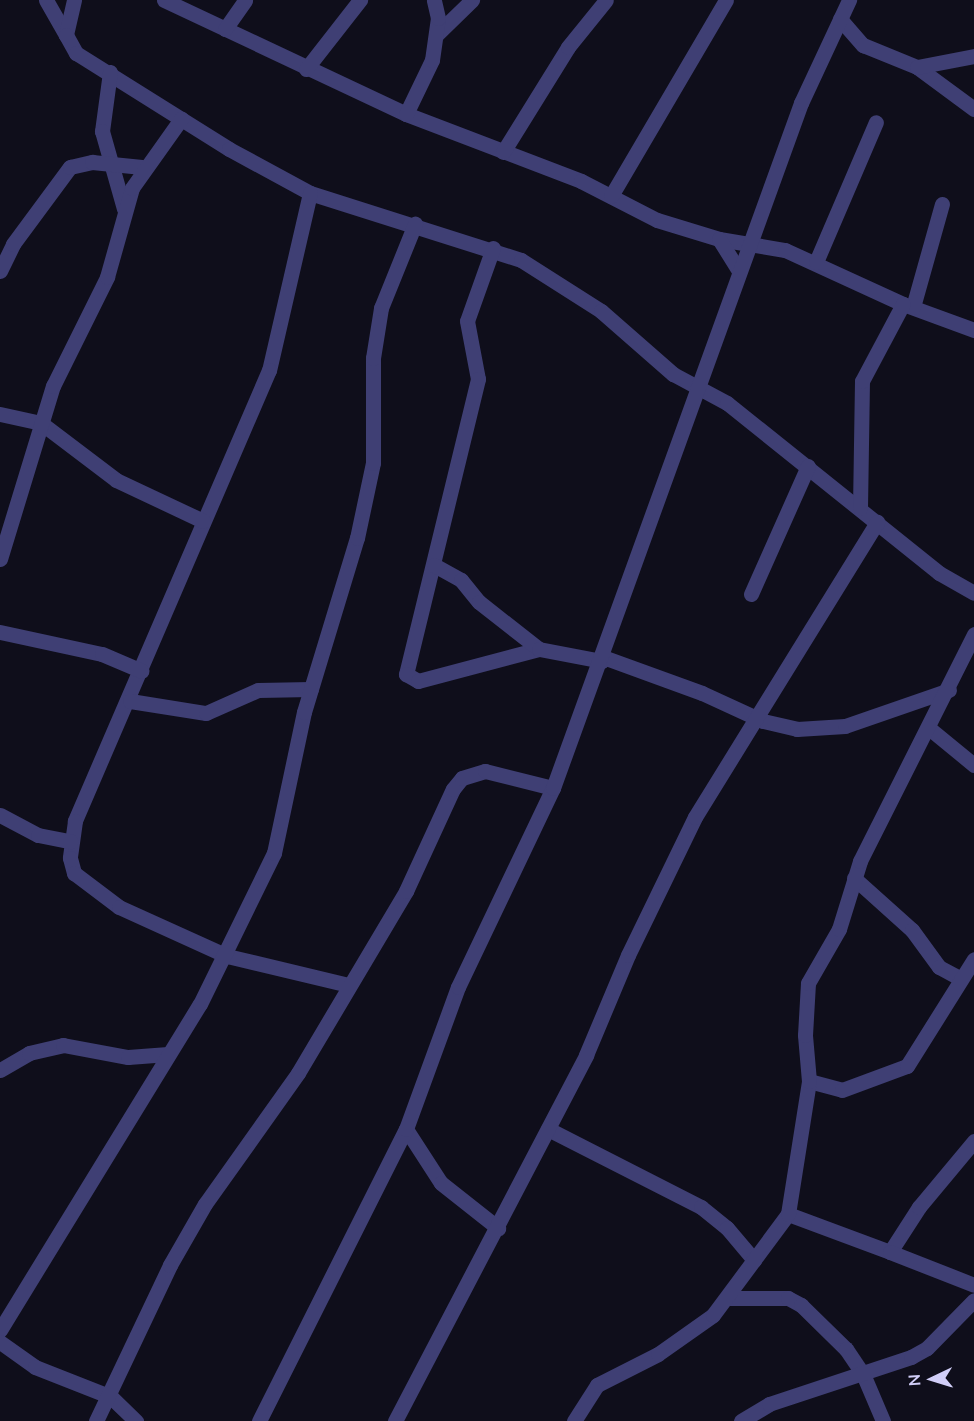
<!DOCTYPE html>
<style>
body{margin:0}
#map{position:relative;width:974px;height:1421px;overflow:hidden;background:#0f0e1b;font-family:Mulish,sans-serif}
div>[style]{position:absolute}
.street>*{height:15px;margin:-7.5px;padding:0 7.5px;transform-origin:7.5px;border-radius:7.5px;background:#3f3f74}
span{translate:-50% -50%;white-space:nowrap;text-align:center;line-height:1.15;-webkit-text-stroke:5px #0f0e1b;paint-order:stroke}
.north{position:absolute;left:902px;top:1349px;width:60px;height:60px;-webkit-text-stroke:4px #0f0e1b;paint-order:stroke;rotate:266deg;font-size:16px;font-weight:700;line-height:24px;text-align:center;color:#d1cef8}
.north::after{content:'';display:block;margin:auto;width:21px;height:27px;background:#d1cef8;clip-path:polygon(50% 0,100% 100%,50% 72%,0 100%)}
</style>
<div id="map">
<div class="street">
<i style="left:46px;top:0;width:40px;rotate:60.3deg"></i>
<i style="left:74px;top:0;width:36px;rotate:103deg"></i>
<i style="left:66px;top:35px;width:21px;rotate:61deg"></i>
<i style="left:76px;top:53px;width:181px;rotate:32.1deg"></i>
<i style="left:229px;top:149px;width:92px;rotate:28.5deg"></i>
<i style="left:310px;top:193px;width:221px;rotate:17.6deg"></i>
<i style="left:521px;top:260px;width:95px;rotate:32.5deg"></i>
<i style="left:601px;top:311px;width:96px;rotate:41.2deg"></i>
<i style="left:673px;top:374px;width:61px;rotate:28.2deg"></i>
<i style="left:727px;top:403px;width:272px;rotate:38.7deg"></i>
<i style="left:939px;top:573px;width:40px;rotate:29.7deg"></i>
<i style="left:164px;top:0;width:268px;rotate:25.2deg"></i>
<i style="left:406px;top:114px;width:187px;rotate:20.9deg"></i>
<i style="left:581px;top:181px;width:85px;rotate:27.2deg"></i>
<i style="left:657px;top:220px;width:65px;rotate:17deg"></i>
<i style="left:719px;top:239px;width:67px;rotate:9.5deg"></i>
<i style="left:785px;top:250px;width:130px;rotate:24.6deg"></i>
<i style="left:903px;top:304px;width:76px;rotate:20.1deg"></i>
<i style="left:840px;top:19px;width:35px;rotate:49deg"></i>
<i style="left:863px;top:45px;width:58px;rotate:22.2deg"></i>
<i style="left:917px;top:67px;width:71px;rotate:36.4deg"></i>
<i style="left:225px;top:29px;width:35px;rotate:-55deg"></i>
<i style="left:437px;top:34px;width:49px;rotate:-44.2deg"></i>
<i style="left:917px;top:67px;width:58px;rotate:-10.9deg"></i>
<i style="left:306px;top:69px;width:88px;rotate:-52deg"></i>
<i style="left:110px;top:72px;width:60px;rotate:97.7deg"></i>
<i style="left:102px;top:131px;width:81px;rotate:74.2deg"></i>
<i style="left:406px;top:114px;width:60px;rotate:-64.3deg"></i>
<i style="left:432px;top:60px;width:42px;rotate:-81.9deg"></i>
<i style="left:438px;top:18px;width:18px;rotate:-103deg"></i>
<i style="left:503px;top:152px;width:123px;rotate:-58.2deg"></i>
<i style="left:568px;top:47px;width:60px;rotate:-51deg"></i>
<i style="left:310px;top:193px;width:182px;rotate:103deg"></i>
<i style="left:269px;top:370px;width:491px;rotate:113.3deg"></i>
<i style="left:75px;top:821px;width:37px;rotate:98deg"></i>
<i style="left:70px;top:858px;width:16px;rotate:75deg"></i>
<i style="left:74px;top:873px;width:56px;rotate:37.1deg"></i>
<i style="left:119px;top:907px;width:119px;rotate:24.4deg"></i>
<i style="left:227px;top:956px;width:125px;rotate:13.4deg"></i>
<i style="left:611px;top:196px;width:227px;rotate:-59.6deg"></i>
<i style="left:719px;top:239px;width:38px;rotate:58deg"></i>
<i style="left:493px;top:248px;width:77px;rotate:109.6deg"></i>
<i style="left:467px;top:321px;width:59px;rotate:79.3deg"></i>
<i style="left:478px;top:379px;width:304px;rotate:103.7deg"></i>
<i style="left:406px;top:674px;width:14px;rotate:30deg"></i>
<i style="left:418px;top:681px;width:125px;rotate:-14.8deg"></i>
<i style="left:816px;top:262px;width:152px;rotate:-66.8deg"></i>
<i style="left:0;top:271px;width:30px;rotate:-64deg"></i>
<i style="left:13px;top:244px;width:96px;rotate:-53.5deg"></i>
<i style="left:70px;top:167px;width:23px;rotate:-13deg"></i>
<i style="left:92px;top:162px;width:50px;rotate:5.7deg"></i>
<i style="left:913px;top:307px;width:107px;rotate:-74.3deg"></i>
<i style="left:0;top:414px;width:42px;rotate:12.4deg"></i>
<i style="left:41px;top:423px;width:94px;rotate:37.2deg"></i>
<i style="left:116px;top:480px;width:96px;rotate:25.2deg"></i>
<i style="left:860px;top:508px;width:127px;rotate:-89.1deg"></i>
<i style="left:862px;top:381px;width:87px;rotate:-62deg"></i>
<i style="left:0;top:559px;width:181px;rotate:-73deg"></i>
<i style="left:53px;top:386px;width:122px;rotate:-63.6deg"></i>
<i style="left:107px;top:277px;width:92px;rotate:-74.3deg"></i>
<i style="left:132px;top:188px;width:85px;rotate:-54.6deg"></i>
<i style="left:434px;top:565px;width:31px;rotate:29deg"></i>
<i style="left:461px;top:580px;width:28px;rotate:51deg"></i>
<i style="left:479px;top:602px;width:76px;rotate:38.1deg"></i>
<i style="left:539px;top:649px;width:64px;rotate:10.8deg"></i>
<i style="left:751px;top:594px;width:140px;rotate:-66deg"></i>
<i style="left:0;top:632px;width:104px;rotate:12.2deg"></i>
<i style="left:102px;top:654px;width:43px;rotate:23deg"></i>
<i style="left:603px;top:657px;width:105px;rotate:20deg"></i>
<i style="left:702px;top:693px;width:67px;rotate:24.7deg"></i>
<i style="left:763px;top:721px;width:35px;rotate:13deg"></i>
<i style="left:797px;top:729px;width:48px;rotate:-3.6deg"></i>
<i style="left:845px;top:726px;width:110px;rotate:-19.1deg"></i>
<i style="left:130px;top:701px;width:77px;rotate:9deg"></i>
<i style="left:206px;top:713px;width:57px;rotate:-23.9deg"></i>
<i style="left:258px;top:690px;width:53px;rotate:-1.1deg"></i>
<i style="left:930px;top:729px;width:57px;rotate:39.3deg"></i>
<i style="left:0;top:815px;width:43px;rotate:27.8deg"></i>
<i style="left:38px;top:835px;width:33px;rotate:11deg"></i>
<i style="left:854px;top:878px;width:78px;rotate:41.9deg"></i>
<i style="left:912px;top:930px;width:46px;rotate:53.9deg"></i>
<i style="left:939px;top:967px;width:24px;rotate:28deg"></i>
<i style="left:0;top:1070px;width:34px;rotate:-30deg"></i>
<i style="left:29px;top:1053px;width:35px;rotate:-13deg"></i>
<i style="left:63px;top:1045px;width:66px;rotate:10.5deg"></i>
<i style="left:128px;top:1057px;width:40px;rotate:-4.3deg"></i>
<i style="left:809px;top:1081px;width:34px;rotate:15deg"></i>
<i style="left:842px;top:1090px;width:69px;rotate:-20.3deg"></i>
<i style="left:907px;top:1066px;width:126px;rotate:-57.9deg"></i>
<i style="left:406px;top:1129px;width:64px;rotate:57.1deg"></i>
<i style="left:441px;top:1183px;width:73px;rotate:38.3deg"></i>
<i style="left:548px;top:1129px;width:172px;rotate:27deg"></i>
<i style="left:701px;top:1207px;width:33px;rotate:39deg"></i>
<i style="left:727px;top:1228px;width:42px;rotate:49.8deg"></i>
<i style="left:788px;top:1214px;width:109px;rotate:20.4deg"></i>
<i style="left:890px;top:1252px;width:54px;rotate:-57.2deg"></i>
<i style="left:919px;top:1207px;width:86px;rotate:-50.2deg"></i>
<i style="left:890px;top:1252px;width:90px;rotate:21.4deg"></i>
<i style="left:728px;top:1298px;width:60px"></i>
<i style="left:788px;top:1298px;width:15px;rotate:28deg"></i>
<i style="left:801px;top:1305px;width:63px;rotate:44.4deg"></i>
<i style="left:846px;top:1349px;width:30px;rotate:56deg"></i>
<i style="left:863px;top:1374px;width:51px;rotate:66.9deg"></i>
<i style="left:0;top:1330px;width:382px;rotate:-58.5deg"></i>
<i style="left:200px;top:1004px;width:168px;rotate:-63.9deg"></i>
<i style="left:274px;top:853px;width:144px;rotate:-78deg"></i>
<i style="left:304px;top:712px;width:182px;rotate:-73.1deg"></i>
<i style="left:357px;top:538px;width:77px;rotate:-78deg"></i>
<i style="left:373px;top:463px;width:105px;rotate:-90deg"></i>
<i style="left:373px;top:358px;width:51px;rotate:-80.9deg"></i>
<i style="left:381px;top:308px;width:91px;rotate:-68deg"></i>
<i style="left:0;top:1342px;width:43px;rotate:35.5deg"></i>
<i style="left:35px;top:1367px;width:82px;rotate:21.5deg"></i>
<i style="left:111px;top:1397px;width:35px;rotate:44deg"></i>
<i style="left:96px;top:1421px;width:173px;rotate:-64.6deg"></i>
<i style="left:170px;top:1265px;width:70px;rotate:-60.2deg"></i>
<i style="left:205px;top:1204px;width:161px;rotate:-54.6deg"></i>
<i style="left:298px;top:1073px;width:212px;rotate:-59.3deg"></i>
<i style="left:406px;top:891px;width:112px;rotate:-65.3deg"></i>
<i style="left:453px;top:789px;width:14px;rotate:-51deg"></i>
<i style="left:462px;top:778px;width:24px;rotate:-17deg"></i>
<i style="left:485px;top:771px;width:70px;rotate:14deg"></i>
<i style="left:259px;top:1421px;width:327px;rotate:-63.3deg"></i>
<i style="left:406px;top:1129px;width:151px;rotate:-69.9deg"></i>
<i style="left:458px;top:987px;width:221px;rotate:-64.5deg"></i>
<i style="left:553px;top:788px;width:729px;rotate:-70.1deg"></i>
<i style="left:801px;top:103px;width:114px;rotate:-65deg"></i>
<i style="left:395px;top:1421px;width:413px;rotate:-62.4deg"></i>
<i style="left:586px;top:1055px;width:108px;rotate:-67.2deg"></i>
<i style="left:628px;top:955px;width:153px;rotate:-64.1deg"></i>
<i style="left:695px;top:817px;width:347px;rotate:-58.3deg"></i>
<i style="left:574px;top:1421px;width:43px;rotate:-57.4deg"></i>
<i style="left:597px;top:1385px;width:68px;rotate:-26.9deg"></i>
<i style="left:658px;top:1354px;width:67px;rotate:-35.3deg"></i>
<i style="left:713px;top:1315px;width:126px;rotate:-53.4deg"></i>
<i style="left:788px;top:1214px;width:135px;rotate:-81deg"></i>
<i style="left:809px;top:1081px;width:46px;rotate:-95deg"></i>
<i style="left:805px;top:1035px;width:52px;rotate:-86.7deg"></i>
<i style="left:808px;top:983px;width:62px;rotate:-60.1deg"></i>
<i style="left:839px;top:929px;width:71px;rotate:-72.8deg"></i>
<i style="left:860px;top:861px;width:254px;rotate:-63.3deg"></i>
<i style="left:741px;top:1421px;width:33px;rotate:-31deg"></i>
<i style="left:769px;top:1404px;width:150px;rotate:-18.3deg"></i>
<i style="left:911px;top:1357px;width:18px;rotate:-29deg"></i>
<i style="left:927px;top:1348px;width:67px;rotate:-45.6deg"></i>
</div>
<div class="north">N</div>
</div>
